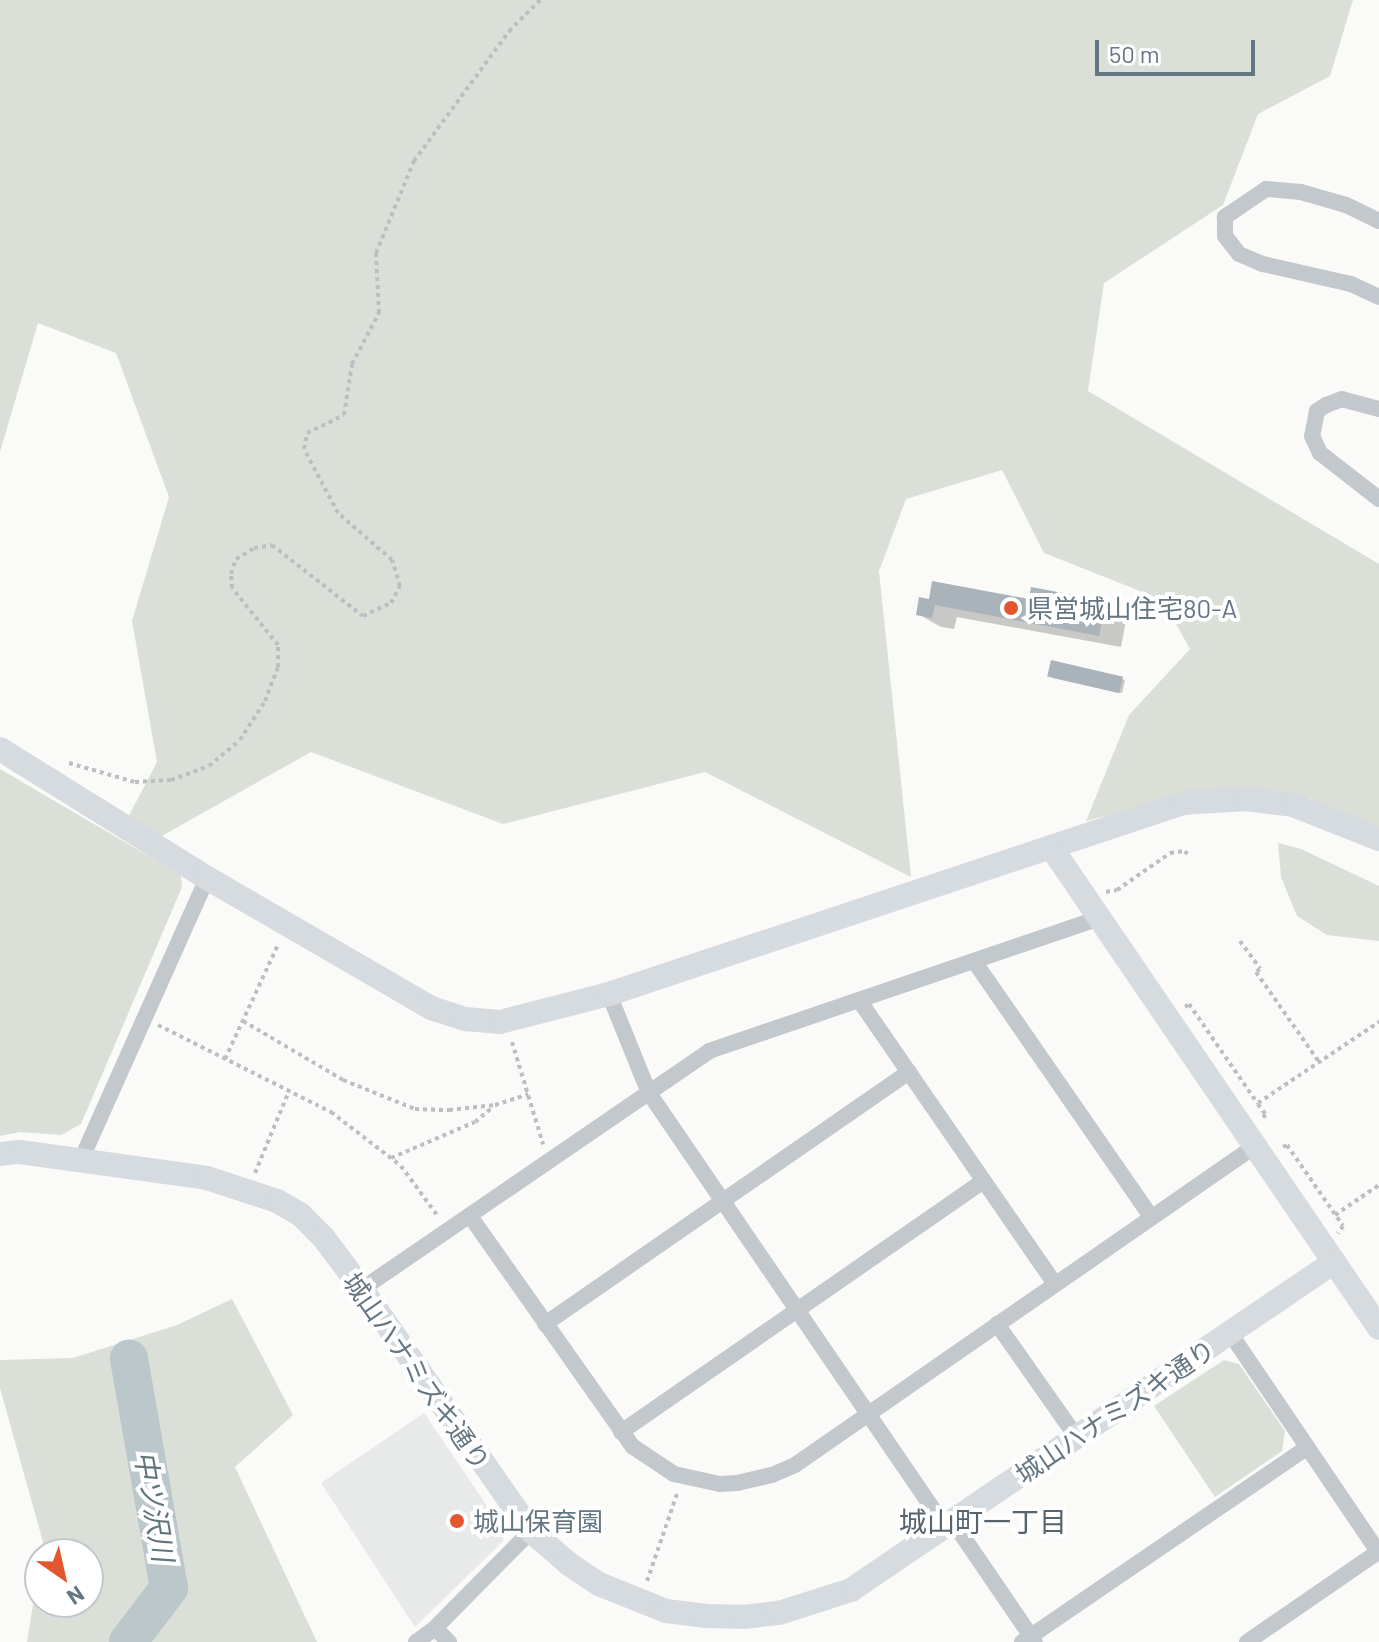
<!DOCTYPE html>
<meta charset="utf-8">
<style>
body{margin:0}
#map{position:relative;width:1379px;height:1642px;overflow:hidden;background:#fafaf8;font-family:Barlow,"Noto Sans JP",sans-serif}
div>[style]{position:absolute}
.built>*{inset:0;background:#e8e9e9}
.green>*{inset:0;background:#dadfd7}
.shadow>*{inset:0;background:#0003}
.river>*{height:38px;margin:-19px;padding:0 19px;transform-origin:19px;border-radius:19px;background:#bbc7cb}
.building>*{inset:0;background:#aab3b9;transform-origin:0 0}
.path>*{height:4px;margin-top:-2px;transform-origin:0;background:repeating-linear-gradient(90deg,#bbbfc2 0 4px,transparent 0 8px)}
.street>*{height:16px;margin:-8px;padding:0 8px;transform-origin:8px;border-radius:8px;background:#c3c8cc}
.secondary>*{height:24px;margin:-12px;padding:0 12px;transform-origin:12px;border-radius:12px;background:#d6dbdf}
.dots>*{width:22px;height:22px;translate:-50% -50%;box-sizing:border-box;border:4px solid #fff;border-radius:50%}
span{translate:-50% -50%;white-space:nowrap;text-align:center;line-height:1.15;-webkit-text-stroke:8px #fff;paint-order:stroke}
.poi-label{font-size:26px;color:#657683}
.left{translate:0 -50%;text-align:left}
.street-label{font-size:26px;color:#657683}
.water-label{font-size:28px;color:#60757c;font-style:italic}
.neighbourhood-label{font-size:28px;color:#57646e}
.north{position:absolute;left:24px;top:1538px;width:80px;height:80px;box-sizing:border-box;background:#fff;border:2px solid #c1c8cd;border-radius:50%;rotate:146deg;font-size:22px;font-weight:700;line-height:32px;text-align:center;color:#657683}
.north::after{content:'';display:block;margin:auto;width:28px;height:36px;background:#e4572e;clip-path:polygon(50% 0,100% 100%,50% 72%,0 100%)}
.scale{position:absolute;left:1095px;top:40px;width:160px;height:36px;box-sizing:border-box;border:4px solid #657683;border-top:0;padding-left:10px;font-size:24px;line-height:28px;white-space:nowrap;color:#657683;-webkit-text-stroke:6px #fff;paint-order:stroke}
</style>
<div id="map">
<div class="built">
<i style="clip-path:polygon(424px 1413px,502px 1528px,503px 1541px,415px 1627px,321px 1483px)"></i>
</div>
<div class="green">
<i style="clip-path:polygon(0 0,1353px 0,1330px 76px,1258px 114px,1223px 205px,1104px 283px,1088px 391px,1379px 564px,1379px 842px,1309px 798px,1202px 791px,1086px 821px,1129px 715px,1190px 649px,1163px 600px,1044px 553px,1002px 470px,906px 499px,879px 571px,911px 877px,705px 772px,503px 824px,311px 752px,144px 846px,123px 827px,157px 762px,132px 621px,169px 497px,116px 353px,38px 323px,0 452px)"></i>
<i style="clip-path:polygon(0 769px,181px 875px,182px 887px,81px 1124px,61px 1135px,20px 1132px,0 1136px)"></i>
<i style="clip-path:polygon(1278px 843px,1301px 849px,1379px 886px,1379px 941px,1327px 935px,1297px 916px,1281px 877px)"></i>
<i style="clip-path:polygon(232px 1299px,293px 1415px,235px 1467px,317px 1642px,27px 1642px,40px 1560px,40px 1602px,88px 1602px,88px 1554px,41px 1554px,43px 1542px,0 1388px,0 1360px,73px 1358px,177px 1325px)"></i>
<i style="clip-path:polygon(1224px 1360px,1239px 1364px,1285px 1431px,1282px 1451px,1215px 1497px,1154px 1406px)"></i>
</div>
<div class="shadow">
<i style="clip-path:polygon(930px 601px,1105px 602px,1127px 615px,1121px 647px,957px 617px,954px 629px,941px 627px,918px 614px)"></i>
<i style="clip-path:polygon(1052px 678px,1122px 679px,1125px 680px,1122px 693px)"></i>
</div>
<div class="river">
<i style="left:128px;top:1642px;width:68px;rotate:-52.8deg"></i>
<i style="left:169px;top:1588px;width:233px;rotate:-99.9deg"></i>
</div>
<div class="building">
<i style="clip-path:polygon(932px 581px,1029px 599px,1031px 587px,1106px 601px,1099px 636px,935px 605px,932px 618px,916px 615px,919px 597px,929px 599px)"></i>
<i style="left:1051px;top:660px;width:74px;height:17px;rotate:13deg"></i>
</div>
<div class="path">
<i style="left:69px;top:763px;width:69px;rotate:16.1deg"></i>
<i style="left:135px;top:782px;width:36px;rotate:-3deg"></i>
<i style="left:171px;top:780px;width:40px;rotate:-20.2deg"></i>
<i style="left:209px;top:766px;width:40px;rotate:-40deg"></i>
<i style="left:240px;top:740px;width:46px;rotate:-57.3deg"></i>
<i style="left:265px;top:701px;width:36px;rotate:-69deg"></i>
<i style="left:278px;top:667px;width:22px;rotate:-90deg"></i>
<i style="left:278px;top:645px;width:73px;rotate:-128.9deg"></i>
<i style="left:232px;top:588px;width:14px;rotate:-94deg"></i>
<i style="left:231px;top:574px;width:16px;rotate:-72deg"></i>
<i style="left:236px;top:559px;width:21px;rotate:-31deg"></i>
<i style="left:254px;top:548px;width:18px;rotate:-9deg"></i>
<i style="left:272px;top:545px;width:115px;rotate:38deg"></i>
<i style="left:363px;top:616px;width:31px;rotate:-25deg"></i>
<i style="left:391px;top:603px;width:19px;rotate:-62deg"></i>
<i style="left:400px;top:586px;width:27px;rotate:-107deg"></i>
<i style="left:392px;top:560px;width:72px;rotate:-139deg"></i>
<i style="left:338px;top:513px;width:72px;rotate:-118deg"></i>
<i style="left:304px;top:449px;width:16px;rotate:-79deg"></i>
<i style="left:307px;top:433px;width:41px;rotate:-25.9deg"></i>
<i style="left:344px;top:415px;width:52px;rotate:-81.1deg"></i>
<i style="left:352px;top:364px;width:58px;rotate:-62.1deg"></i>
<i style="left:379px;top:313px;width:60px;rotate:-92.9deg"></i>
<i style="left:376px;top:253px;width:100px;rotate:-67.6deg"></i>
<i style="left:414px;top:161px;width:161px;rotate:-53.8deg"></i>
<i style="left:509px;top:31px;width:44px;rotate:-45deg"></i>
<i style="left:1106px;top:892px;width:11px;rotate:-10deg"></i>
<i style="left:1117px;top:890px;width:65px;rotate:-34.9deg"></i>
<i style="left:1170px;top:853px;width:15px;rotate:-8deg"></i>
<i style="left:1185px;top:851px;width:7px;rotate:56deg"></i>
<i style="left:1240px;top:941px;width:34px;rotate:54deg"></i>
<i style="left:1260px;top:969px;width:5px;rotate:143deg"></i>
<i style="left:1256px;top:972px;width:110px;rotate:55deg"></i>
<i style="left:1185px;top:1007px;width:5px;rotate:-37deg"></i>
<i style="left:1189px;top:1004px;width:121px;rotate:55.4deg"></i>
<i style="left:1258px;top:1104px;width:14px;rotate:54deg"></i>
<i style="left:1266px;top:1115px;width:7px;rotate:146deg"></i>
<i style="left:243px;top:1021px;width:116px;rotate:30.5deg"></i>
<i style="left:343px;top:1080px;width:78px;rotate:21.9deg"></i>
<i style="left:415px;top:1109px;width:34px;rotate:2deg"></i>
<i style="left:449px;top:1110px;width:46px;rotate:-6.2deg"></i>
<i style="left:495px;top:1105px;width:35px;rotate:-18deg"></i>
<i style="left:158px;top:1025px;width:194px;rotate:26.7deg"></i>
<i style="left:331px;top:1112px;width:88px;rotate:37.6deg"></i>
<i style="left:401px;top:1166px;width:61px;rotate:53.7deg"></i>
<i style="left:512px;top:1042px;width:107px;rotate:73.1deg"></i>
<i style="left:225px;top:1059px;width:126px;rotate:-65.1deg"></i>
<i style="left:1258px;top:1103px;width:146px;rotate:-33.8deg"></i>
<i style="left:1283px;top:1147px;width:4px;rotate:-27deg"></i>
<i style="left:1287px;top:1145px;width:98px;rotate:55.3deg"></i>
<i style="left:1343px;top:1226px;width:9px;rotate:126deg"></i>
<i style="left:391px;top:1158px;width:91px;rotate:-23.2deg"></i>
<i style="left:475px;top:1122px;width:23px;rotate:-40deg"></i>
<i style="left:255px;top:1173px;width:89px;rotate:-67.5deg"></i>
<i style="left:1335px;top:1215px;width:53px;rotate:-34.3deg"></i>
<i style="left:647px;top:1581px;width:95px;rotate:-71deg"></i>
</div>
<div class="street">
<i style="left:1379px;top:221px;width:37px;rotate:-154deg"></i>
<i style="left:1346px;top:205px;width:47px;rotate:-163.9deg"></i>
<i style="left:1301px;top:192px;width:35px;rotate:-175deg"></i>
<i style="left:1266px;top:189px;width:50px;rotate:145.7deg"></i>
<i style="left:1225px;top:217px;width:19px;rotate:90deg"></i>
<i style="left:1225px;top:236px;width:23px;rotate:52deg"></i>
<i style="left:1239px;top:254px;width:26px;rotate:23deg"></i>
<i style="left:1263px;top:264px;width:90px;rotate:12.8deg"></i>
<i style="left:1351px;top:284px;width:31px;rotate:25deg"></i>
<i style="left:1379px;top:409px;width:38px;rotate:-165deg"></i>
<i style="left:1342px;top:399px;width:17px;rotate:159deg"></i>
<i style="left:1326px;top:405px;width:11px;rotate:146deg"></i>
<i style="left:1317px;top:411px;width:25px;rotate:101deg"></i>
<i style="left:1312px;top:436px;width:19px;rotate:65deg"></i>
<i style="left:1320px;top:453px;width:75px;rotate:37.9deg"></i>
<i style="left:974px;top:961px;width:311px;rotate:55.3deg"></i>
<i style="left:609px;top:994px;width:107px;rotate:68deg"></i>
<i style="left:649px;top:1093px;width:527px;rotate:55.68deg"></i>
<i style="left:859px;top:1000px;width:345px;rotate:55.4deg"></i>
<i style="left:81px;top:1160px;width:309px;rotate:-65.9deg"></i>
<i style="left:470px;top:1216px;width:281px;rotate:54.8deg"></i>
<i style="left:632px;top:1446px;width:50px;rotate:33.7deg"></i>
<i style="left:674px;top:1474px;width:47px;rotate:12.3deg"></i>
<i style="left:720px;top:1484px;width:17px;rotate:-3deg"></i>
<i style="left:737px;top:1483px;width:36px;rotate:-13deg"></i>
<i style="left:772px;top:1475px;width:25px;rotate:-23deg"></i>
<i style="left:795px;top:1465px;width:560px;rotate:-34.74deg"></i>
<i style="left:362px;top:1289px;width:421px;rotate:-34.4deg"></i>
<i style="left:709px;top:1051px;width:413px;rotate:-18.8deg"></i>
<i style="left:545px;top:1324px;width:443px;rotate:-34.7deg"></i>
<i style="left:997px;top:1324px;width:139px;rotate:54.9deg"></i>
<i style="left:1230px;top:1333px;width:266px;rotate:55.9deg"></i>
<i style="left:621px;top:1432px;width:441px;rotate:-34.7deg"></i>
<i style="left:953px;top:1522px;width:145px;rotate:55.7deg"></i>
<i style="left:435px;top:1628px;width:20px;rotate:45deg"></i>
<i style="left:416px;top:1642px;width:24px;rotate:-36deg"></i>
<i style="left:435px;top:1628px;width:136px;rotate:-45.3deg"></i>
<i style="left:1022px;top:1642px;width:344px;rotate:-34.3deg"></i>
<i style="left:1247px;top:1642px;width:159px;rotate:-34.5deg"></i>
</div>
<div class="secondary">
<i style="left:0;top:749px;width:244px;rotate:31.9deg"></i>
<i style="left:207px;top:878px;width:259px;rotate:30.1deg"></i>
<i style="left:431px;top:1008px;width:36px;rotate:18deg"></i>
<i style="left:465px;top:1019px;width:35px;rotate:5deg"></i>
<i style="left:500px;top:1022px;width:113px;rotate:-14.4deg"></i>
<i style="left:609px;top:994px;width:605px;rotate:-18.4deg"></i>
<i style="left:1183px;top:803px;width:63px;rotate:-3.6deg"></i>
<i style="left:1246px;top:799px;width:47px;rotate:7.3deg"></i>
<i style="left:1293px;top:805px;width:92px;rotate:21.6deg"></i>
<i style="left:1051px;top:847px;width:582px;rotate:55.71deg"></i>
<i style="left:0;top:1154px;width:20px;rotate:-6deg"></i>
<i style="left:20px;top:1152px;width:189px;rotate:7.9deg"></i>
<i style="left:207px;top:1178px;width:74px;rotate:18.2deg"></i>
<i style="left:277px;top:1201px;width:28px;rotate:30deg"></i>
<i style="left:301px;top:1215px;width:31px;rotate:45deg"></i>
<i style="left:323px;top:1237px;width:65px;rotate:53.1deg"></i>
<i style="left:362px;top:1289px;width:295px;rotate:55.1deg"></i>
<i style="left:531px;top:1531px;width:50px;rotate:41deg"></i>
<i style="left:569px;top:1564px;width:36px;rotate:34deg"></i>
<i style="left:599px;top:1584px;width:72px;rotate:21.9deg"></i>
<i style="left:666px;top:1611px;width:39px;rotate:7deg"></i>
<i style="left:705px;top:1616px;width:39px;rotate:1deg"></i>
<i style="left:744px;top:1617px;width:35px;rotate:-7deg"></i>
<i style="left:779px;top:1613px;width:76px;rotate:-17.7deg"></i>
<i style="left:851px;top:1590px;width:584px;rotate:-34.18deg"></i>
</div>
<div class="dots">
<i style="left:1011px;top:608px;background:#e4572e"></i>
<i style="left:457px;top:1521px;background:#e4572e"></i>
</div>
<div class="poi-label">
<span class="left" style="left:1027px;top:608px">県営城山住宅80-A</span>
<span class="left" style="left:473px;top:1521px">城山保育園</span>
</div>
<div class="street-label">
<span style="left:417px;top:1371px;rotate:55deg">城山ハナミズキ通り</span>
<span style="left:1115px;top:1411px;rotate:-34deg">城山ハナミズキ通り</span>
</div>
<div class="water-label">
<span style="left:155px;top:1506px;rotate:80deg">中ツ沢川</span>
</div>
<div class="neighbourhood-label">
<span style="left:983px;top:1521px">城山町一丁目</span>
</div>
<div class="north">N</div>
<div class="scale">50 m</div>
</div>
